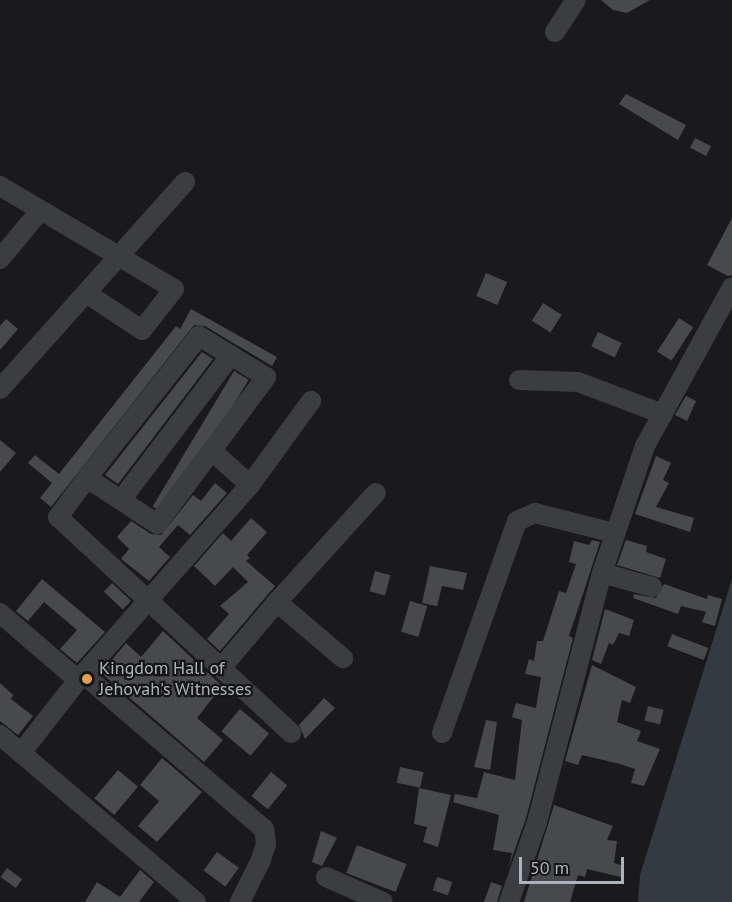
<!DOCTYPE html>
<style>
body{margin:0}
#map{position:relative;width:732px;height:902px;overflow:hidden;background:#1a1a1c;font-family:"PT Sans",sans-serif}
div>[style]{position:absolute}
.water>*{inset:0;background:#313b40}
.building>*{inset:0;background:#47494c;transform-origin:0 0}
.minor>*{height:20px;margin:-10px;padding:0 10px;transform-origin:10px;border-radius:10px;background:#3b3d41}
.dots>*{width:16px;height:16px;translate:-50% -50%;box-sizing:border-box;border:3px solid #151517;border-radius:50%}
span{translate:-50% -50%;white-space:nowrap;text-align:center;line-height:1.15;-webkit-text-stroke:4.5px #151517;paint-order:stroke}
.poi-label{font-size:18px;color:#aeb3bb}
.left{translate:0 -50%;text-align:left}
.scale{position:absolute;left:519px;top:857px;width:105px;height:27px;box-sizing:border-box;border:3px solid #aeb3bb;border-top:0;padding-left:8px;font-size:18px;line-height:21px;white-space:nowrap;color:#aeb3bb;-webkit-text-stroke:4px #151517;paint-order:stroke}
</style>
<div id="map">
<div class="water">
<i style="clip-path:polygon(732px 579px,732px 902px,638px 902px,640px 875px)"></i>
</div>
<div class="building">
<i style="clip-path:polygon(601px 0,650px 0,627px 13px,613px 10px)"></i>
<i style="clip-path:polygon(626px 94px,686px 125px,678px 140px,619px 104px)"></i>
<i style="left:695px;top:138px;width:18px;height:11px;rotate:27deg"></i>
<i style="clip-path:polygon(732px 218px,732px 275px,728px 276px,707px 265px)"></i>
<i style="left:486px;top:273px;width:23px;height:25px;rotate:23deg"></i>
<i style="left:543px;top:303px;width:22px;height:21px;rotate:32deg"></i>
<i style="clip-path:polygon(191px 309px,277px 357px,272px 366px,205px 326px,194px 325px,51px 507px,40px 498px,52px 483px,28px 463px,35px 455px,59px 474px,176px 326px,180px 329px)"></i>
<i style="left:679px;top:318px;width:17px;height:40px;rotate:33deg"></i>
<i style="clip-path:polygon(6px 319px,18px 329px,0 350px,0 326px)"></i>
<i style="left:598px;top:332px;width:26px;height:16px;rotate:25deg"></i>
<i style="clip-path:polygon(202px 352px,213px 359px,118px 484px,105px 475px)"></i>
<i style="left:234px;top:371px;width:17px;height:158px;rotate:31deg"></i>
<i style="clip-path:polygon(686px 396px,696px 401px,687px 421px,675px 415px)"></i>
<i style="clip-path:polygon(0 440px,16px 453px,0 472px)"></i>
<i style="clip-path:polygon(656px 456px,671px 463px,663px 480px,669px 483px,656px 507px,694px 518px,690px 532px,635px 514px)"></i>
<i style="clip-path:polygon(215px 483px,227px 493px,190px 535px,178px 525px,159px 547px,170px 557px,149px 581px,121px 559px,129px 549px,117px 537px,131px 521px,151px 534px,161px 535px,193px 495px,201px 501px)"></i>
<i style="clip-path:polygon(251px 518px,267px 532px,247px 555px,250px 558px,246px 561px,275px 586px,220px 651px,207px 639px,229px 614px,220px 606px,248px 582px,233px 567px,215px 586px,194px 566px,223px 533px,231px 541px)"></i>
<i style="clip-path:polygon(592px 540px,600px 542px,569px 636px,573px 638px,526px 818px,508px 869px,512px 853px,493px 850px,499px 815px,453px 802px,455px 794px,477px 798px,484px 772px,515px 780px,522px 720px,512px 717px,516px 703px,536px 708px,541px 677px,525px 674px,529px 659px,534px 661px,537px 641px,543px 641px,559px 591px,566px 593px,576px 564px,569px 562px,574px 541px,589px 545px)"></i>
<i style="clip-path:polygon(626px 540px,647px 546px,646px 552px,666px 559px,660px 578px,617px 565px)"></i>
<i style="clip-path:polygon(430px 566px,467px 573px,463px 590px,442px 586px,437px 606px,422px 603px)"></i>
<i style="left:375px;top:571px;width:16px;height:21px;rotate:15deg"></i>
<i style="clip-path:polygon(42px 579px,105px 632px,77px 663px,60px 649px,77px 630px,44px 602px,28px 621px,16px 611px)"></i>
<i style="left:112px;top:583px;width:26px;height:12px;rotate:43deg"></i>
<i style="clip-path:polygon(664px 584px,707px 599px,708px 595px,722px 599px,715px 626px,702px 622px,706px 612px,681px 606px,678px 614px,633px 598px,634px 594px,656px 598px)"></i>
<i style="left:410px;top:601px;width:18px;height:32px;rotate:16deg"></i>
<i style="clip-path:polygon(605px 609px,634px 620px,629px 636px,619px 633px,613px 645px,609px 643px,601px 664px,592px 660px)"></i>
<i style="clip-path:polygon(163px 631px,222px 686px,197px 718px,223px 740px,204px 762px,101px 673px,126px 643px,141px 657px)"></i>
<i style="left:672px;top:634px;width:39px;height:13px;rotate:21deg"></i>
<i style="clip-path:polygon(592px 665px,636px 687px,630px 703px,622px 700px,617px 722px,641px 731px,637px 741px,660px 749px,644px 786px,631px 783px,635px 769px,620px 764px,582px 755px,578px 765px,565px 761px)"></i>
<i style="clip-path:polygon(0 683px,13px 695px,11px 699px,33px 716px,18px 735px,0 721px)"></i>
<i style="clip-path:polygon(324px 698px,335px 708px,305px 739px,299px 725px)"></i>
<i style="left:648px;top:706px;width:16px;height:15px;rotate:14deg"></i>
<i style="left:240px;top:709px;width:38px;height:29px;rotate:40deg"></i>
<i style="clip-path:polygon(486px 720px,497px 722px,490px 770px,474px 767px)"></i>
<i style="clip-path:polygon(162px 758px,202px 792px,157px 842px,138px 826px,159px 801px,140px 785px)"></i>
<i style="left:400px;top:767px;width:24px;height:16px;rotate:12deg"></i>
<i style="left:118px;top:770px;width:26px;height:37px;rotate:40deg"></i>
<i style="left:271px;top:772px;width:21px;height:31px;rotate:39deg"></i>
<i style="clip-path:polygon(419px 788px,451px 795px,438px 847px,423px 842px,427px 827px,414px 824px)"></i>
<i style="clip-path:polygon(554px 805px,613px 826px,607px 840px,617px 841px,614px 863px,624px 866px,621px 877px,587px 869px,585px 877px,578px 875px,570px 902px,524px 902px)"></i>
<i style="clip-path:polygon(321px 831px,337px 838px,322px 866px,312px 862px)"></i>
<i style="left:357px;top:845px;width:53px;height:30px;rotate:21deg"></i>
<i style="left:217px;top:852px;width:27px;height:23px;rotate:36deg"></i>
<i style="left:7px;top:868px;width:19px;height:11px;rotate:36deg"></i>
<i style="clip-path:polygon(140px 870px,154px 882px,139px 902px,85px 902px,97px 882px,120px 897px)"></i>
<i style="left:437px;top:877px;width:16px;height:14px;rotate:18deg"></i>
<i style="clip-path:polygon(491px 882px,502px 886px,497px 902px,484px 902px)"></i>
</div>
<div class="minor">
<i style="left:555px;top:32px;width:38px;rotate:-57deg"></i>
<i style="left:0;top:186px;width:202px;rotate:30.6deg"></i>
<i style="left:174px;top:289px;width:52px;rotate:128deg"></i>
<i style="left:142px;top:330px;width:67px;rotate:-146.5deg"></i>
<i style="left:0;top:259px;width:61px;rotate:-50.3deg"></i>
<i style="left:519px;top:380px;width:59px;rotate:1.9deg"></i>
<i style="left:578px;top:382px;width:91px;rotate:20.6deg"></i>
<i style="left:0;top:389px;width:278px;rotate:-48.2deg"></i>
<i style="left:212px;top:451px;width:51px;rotate:41.8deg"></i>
<i style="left:87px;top:478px;width:84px;rotate:33.3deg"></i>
<i style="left:157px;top:524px;width:183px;rotate:-53.4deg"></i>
<i style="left:266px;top:377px;width:79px;rotate:-148.5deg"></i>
<i style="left:199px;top:336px;width:181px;rotate:128.3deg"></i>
<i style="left:87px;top:478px;width:49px;rotate:126.6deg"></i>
<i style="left:58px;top:517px;width:318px;rotate:42.8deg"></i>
<i style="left:121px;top:500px;width:182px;rotate:-52.8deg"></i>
<i style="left:602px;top:573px;width:52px;rotate:15.6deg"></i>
<i style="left:277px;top:602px;width:147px;rotate:-47.8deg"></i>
<i style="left:0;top:613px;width:103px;rotate:40.7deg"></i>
<i style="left:222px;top:667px;width:85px;rotate:-49.8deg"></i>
<i style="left:277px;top:602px;width:87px;rotate:40.3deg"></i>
<i style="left:83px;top:674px;width:238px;rotate:40.6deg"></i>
<i style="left:264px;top:829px;width:15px;rotate:82deg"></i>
<i style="left:266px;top:844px;width:19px;rotate:108deg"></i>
<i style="left:260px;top:862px;width:45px;rotate:116.6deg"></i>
<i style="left:442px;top:733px;width:225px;rotate:-70.5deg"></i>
<i style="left:517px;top:521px;width:20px;rotate:-24deg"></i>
<i style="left:535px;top:513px;width:81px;rotate:14.2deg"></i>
<i style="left:0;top:735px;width:257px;rotate:40.4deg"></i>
<i style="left:21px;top:753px;width:93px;rotate:-52deg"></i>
<i style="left:78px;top:680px;width:260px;rotate:-48.6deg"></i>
<i style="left:250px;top:485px;width:104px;rotate:-54deg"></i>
<i style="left:326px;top:877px;width:62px;rotate:23.7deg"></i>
<i style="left:509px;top:902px;width:85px;rotate:-70.7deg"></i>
<i style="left:537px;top:822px;width:257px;rotate:-75.4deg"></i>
<i style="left:602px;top:573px;width:134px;rotate:-71.3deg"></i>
<i style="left:645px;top:446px;width:181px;rotate:-61.3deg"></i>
</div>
<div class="dots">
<i style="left:87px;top:679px;background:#e79c48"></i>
</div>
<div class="poi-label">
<span class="left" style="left:99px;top:679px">Kingdom Hall of<br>Jehovah's Witnesses</span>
</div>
<div class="scale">50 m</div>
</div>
